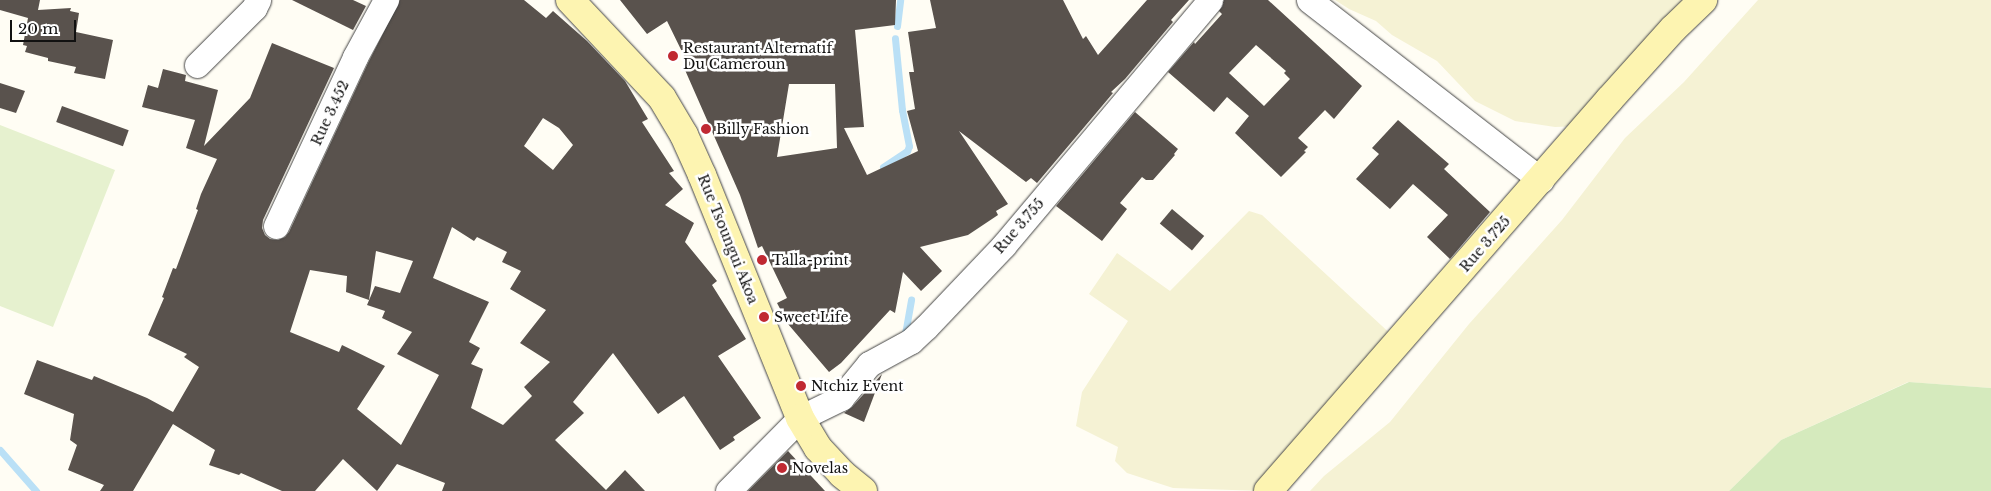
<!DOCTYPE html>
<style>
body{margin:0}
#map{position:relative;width:1991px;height:491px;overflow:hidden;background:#fffdf4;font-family:"Libre Baskerville",serif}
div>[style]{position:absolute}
.farmland>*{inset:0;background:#f5f2d4}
.green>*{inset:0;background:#d5eabd}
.pitch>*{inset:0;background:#e6f1cf}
.stream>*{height:7px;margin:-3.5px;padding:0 3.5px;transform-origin:3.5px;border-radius:3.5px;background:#bae0f6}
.building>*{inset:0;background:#59524d;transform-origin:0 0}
.roads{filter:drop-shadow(0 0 1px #444) drop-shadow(0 0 1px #444)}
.street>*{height:25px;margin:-12.5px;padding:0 12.5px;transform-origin:12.5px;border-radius:12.5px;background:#fff}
.secondary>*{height:28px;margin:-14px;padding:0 14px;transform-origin:14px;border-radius:14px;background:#fdf4b1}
.dots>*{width:14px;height:14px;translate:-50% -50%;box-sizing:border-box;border:2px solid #fff;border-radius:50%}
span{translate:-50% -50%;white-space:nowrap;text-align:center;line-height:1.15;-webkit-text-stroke:5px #fff;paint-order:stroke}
.poi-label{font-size:14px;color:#111}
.left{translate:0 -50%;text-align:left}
.street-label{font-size:14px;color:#111}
.scale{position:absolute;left:10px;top:20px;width:66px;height:22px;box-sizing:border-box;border:2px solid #111;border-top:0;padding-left:6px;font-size:15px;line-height:18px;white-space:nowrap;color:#111;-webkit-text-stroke:4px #fff;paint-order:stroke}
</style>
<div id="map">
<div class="farmland">
<i style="clip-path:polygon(1335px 0,1710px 0,1580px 126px,1555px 127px,1515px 121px,1475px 101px,1437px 61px,1392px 35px,1376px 21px,1349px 9px)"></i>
<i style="clip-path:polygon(1758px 0,1991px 0,1991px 388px,1908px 382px,1781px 440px,1729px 491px,1310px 491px,1324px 476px,1390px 422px,1469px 324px,1562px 220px,1625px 138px,1684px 82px)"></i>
<i style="clip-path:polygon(1249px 211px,1262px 215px,1395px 338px,1262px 491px,1173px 488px,1127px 473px,1115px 461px,1118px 447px,1076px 426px,1082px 392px,1128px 321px,1089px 294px,1117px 253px,1170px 291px)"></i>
</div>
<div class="green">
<i style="clip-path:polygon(1909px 382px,1991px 388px,1991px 491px,1729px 491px,1781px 440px)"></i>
</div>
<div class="pitch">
<i style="clip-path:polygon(0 125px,115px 170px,53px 327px,0 306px)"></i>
</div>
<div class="stream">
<i style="left:897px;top:26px;width:26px;rotate:-83deg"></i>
<i style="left:883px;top:167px;width:29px;rotate:-34deg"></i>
<i style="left:907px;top:151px;width:5px;rotate:-68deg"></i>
<i style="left:909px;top:146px;width:37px;rotate:-101deg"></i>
<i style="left:902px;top:110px;width:72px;rotate:-95.6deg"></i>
<i style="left:905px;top:334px;width:35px;rotate:-80deg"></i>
<i style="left:0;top:450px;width:55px;rotate:48.7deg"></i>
</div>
<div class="building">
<i style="clip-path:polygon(0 0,40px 0,38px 10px,71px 8px,70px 11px,79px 13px,76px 32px,113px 40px,105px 79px,74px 73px,76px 67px,48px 61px,48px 58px,25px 52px,27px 46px,23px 45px,28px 18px,0 10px)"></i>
<i style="clip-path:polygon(292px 0,353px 0,366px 6px,353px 30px)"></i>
<i style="clip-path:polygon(evenodd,400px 0,524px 0,546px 18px,553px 11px,587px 41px,625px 81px,648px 119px,642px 122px,674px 171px,669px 173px,683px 189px,665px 205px,694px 223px,685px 242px,717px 281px,712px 285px,746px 339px,718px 356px,761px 418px,733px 437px,735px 440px,720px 450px,684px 396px,658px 414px,613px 353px,573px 402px,584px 413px,555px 440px,606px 490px,625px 470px,645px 491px,442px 491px,445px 483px,397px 464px,377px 491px,343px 459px,315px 491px,282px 491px,241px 473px,239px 475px,209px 465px,215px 450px,173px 424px,133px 491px,100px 491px,104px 485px,68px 470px,77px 445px,70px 440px,74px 414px,24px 394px,37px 360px,92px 380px,94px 376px,147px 398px,173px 412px,199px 367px,184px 357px,187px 354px,148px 335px,164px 298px,162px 297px,173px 268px,176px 269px,198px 210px,196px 209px,201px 194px,217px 159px,186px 148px,195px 120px,142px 107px,148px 85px,158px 88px,163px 69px,186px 75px,185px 81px,218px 90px,204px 146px,250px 98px,272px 43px,334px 68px,263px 220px,262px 228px,265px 235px,270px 239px,278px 240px,285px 237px,289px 232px,368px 63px,400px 0,543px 118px,559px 128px,573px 145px,553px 170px,524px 146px,543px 118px,400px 0,452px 227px,474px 241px,477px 237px,507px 252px,502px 262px,521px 271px,510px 289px,546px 310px,520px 343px,550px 362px,524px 387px,532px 396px,503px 425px,471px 408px,483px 369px,471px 364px,480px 348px,469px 342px,489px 302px,433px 278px,452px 227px,400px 0,376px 251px,413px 261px,400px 293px,375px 286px,367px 305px,385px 311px,382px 318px,412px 332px,397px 354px,439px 375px,401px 445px,357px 409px,385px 366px,342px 345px,339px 352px,290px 332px,310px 270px,347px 276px,346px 292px,369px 300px,376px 251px)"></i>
<i style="clip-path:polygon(evenodd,620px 0,896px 0,895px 25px,855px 30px,864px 127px,844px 128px,867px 175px,918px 151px,907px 111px,915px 109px,909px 72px,914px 72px,908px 32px,936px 28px,930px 0,1063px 0,1083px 39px,1086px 36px,1098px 55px,1147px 0,1189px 0,1171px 20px,1173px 22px,1125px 79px,1111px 92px,1113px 93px,1037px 183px,1031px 178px,1026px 182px,959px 131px,1008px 204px,996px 211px,998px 215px,968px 235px,920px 247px,942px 271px,921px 291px,903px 272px,895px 313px,890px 310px,841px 363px,829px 372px,788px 324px,777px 303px,787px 298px,762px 246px,758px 248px,740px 195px,685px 70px,689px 66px,667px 21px,647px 34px,620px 0,789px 84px,835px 84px,837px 148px,777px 157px,789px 84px)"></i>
<i style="clip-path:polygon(evenodd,1224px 0,1268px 0,1362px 86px,1334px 119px,1325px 110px,1298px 138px,1308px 147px,1304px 151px,1306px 152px,1281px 177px,1235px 133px,1249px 116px,1227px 97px,1214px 112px,1168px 72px,1194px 42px,1195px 44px,1222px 14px,1219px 11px,1224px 0,1256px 45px,1286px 71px,1284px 73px,1290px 79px,1264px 106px,1229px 73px,1256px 45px)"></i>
<i style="clip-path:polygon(0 83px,25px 91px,16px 113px,0 108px)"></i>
<i style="left:62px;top:106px;width:71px;height:17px;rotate:20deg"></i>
<i style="clip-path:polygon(1135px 112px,1178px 149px,1174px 154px,1175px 155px,1153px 180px,1146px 180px,1142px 177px,1120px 203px,1127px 209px,1102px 241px,1056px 206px)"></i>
<i style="clip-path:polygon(1398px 120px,1449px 164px,1444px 169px,1490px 212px,1450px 259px,1427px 237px,1448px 215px,1413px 184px,1390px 209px,1356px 179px,1379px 154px,1372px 148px)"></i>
<i style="left:1172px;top:209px;width:42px;height:19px;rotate:40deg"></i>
<i style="clip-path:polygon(882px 374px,864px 422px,844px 413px,852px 407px)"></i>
<i style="clip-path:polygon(788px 451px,825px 491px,748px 491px)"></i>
</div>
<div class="roads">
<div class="street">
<i style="left:1309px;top:0;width:294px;rotate:37.8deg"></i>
<i style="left:197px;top:65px;width:81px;rotate:-45deg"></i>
<i style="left:254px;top:8px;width:9px;rotate:-63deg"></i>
<i style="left:276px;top:226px;width:187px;rotate:-64.9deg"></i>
<i style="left:355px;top:57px;width:65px;rotate:-61.5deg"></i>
<i style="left:728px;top:491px;width:103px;rotate:-45.4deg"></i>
<i style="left:800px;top:418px;width:46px;rotate:-26deg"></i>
<i style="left:841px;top:398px;width:44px;rotate:-50.5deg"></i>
<i style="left:869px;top:364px;width:48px;rotate:-28.7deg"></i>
<i style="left:911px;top:341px;width:21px;rotate:-43deg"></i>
<i style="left:926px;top:327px;width:113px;rotate:-46.4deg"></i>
<i style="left:1004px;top:245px;width:320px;rotate:-49.9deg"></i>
</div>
<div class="secondary">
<i style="left:570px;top:0;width:134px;rotate:46.8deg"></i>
<i style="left:662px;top:98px;width:43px;rotate:59.3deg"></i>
<i style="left:684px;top:135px;width:44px;rotate:65.8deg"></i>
<i style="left:702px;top:175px;width:262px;rotate:68deg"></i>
<i style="left:800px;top:418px;width:35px;rotate:59deg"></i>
<i style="left:818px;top:448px;width:35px;rotate:47deg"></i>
<i style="left:842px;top:474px;width:27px;rotate:39deg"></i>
<i style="left:1268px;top:491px;width:519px;rotate:-48.91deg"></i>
<i style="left:1609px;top:100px;width:96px;rotate:-48deg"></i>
<i style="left:1673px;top:29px;width:42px;rotate:-44deg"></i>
</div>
</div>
<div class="dots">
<i style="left:673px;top:56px;background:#c02932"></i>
<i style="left:706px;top:129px;background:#c02932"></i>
<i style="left:762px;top:260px;background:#c02932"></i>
<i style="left:764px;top:317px;background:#c02932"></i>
<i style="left:801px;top:386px;background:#c02932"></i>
<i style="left:782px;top:468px;background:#c02932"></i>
</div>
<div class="poi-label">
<span class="left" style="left:683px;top:56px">Restaurant Alternatif<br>Du Cameroun</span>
<span class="left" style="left:716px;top:129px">Billy Fashion</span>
<span class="left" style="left:772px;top:260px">Talla-print</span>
<span class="left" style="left:774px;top:317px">Sweet Life</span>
<span class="left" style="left:811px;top:386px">Ntchiz Event</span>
<span class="left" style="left:792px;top:468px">Novelas</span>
</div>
<div class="street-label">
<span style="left:330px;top:113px;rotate:-65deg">Rue 3.452</span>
<span style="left:1019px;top:226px;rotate:-49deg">Rue 3.755</span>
<span style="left:728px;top:239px;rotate:68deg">Rue Tsoungui Akoa</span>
<span style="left:1485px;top:244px;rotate:-49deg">Rue 3.725</span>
</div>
<div class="scale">20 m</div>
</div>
